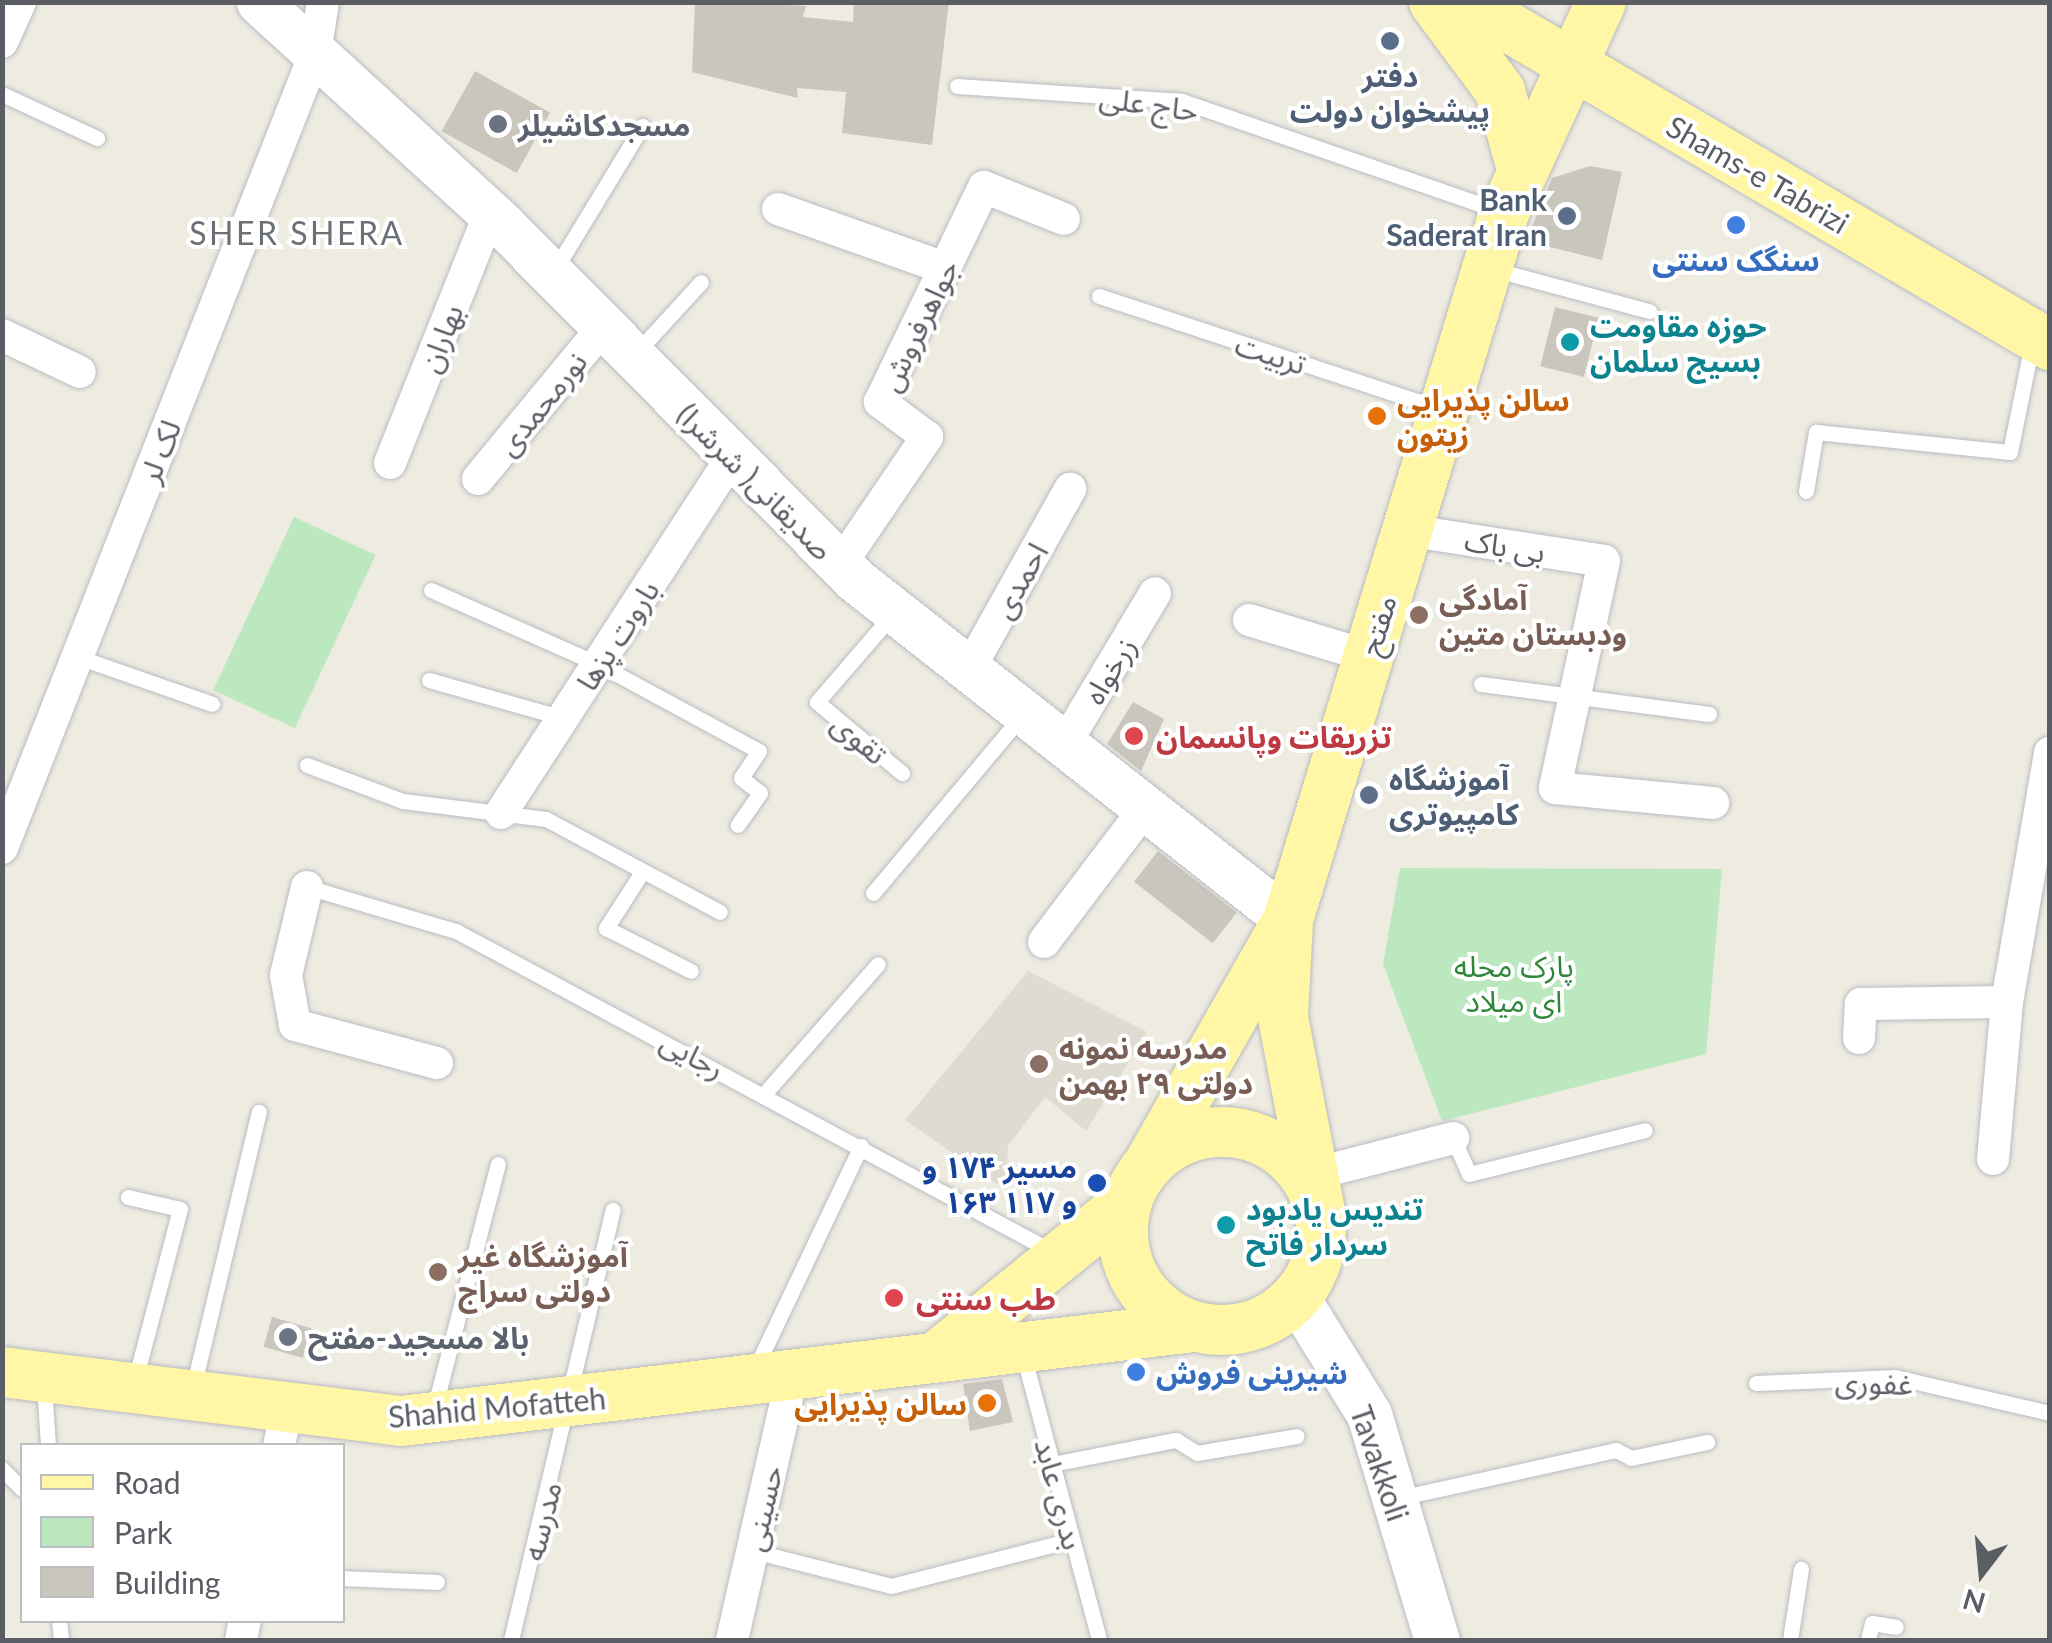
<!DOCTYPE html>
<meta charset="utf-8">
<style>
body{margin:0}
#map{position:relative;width:2052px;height:1643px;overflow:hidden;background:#eeece1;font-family:Lato,"Noto Sans Arabic",sans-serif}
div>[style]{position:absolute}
.education>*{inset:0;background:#dedbd0}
.green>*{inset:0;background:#bbe8bf;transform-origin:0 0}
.building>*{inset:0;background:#c9c6be;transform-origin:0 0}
.roads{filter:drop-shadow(0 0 2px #b9bbc2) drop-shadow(0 0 2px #b9bbc2)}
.lane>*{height:15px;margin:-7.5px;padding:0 7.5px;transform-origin:7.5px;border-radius:7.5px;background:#fff}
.street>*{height:32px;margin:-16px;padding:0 16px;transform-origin:16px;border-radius:16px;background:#fff}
.secondary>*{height:45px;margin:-22.5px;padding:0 22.5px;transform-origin:22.5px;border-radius:22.5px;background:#fff}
.primary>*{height:50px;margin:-25px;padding:0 25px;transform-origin:25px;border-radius:25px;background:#fff7a5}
.primary>.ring{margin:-25px;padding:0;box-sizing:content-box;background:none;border:50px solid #fff7a5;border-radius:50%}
.dots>*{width:28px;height:28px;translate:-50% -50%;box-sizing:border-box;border:5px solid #fff;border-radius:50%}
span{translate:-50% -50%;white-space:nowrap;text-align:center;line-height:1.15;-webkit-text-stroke:8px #fff;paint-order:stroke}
.service-label{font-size:30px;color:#4e5e75;font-weight:700}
.right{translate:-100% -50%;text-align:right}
.left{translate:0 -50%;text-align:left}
.street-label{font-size:30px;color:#5a5d64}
.worship-label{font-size:30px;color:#5b616d;font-weight:700}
.shop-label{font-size:30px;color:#366cbe;font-weight:700}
.culture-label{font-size:30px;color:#0d838f;font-weight:700}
.food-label{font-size:30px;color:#c56008;font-weight:700}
.education-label{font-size:30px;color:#785e54;font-weight:700}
.health-label{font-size:30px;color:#be3a42;font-weight:700}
.park-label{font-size:30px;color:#2e8739}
.transit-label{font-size:30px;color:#164399;font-weight:700}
.neighbourhood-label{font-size:32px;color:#6b6f76;letter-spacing:2.5px}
.frame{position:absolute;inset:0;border:5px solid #5a5d64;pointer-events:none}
.legend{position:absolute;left:20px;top:1443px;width:325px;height:180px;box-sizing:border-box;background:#fff;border:2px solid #bdbec1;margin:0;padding:12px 18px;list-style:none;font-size:30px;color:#5a5d64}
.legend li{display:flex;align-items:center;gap:20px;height:50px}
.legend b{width:50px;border:2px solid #bdbec1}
.north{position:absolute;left:1932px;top:1523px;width:100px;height:100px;-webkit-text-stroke:8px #fff;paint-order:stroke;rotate:196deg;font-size:28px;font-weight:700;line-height:40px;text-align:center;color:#5a5d64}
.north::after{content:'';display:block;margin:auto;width:35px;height:45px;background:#5a5d64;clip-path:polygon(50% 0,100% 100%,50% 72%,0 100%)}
</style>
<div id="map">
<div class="education">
<i style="clip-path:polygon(1028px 971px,1147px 1032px,1086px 1131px,1045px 1097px,1008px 1146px,1006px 1190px,905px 1120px)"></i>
</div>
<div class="green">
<i style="left:294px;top:517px;width:90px;height:191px;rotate:25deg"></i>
<i style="clip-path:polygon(1400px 868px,1722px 869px,1706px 1054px,1442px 1121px,1383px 964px)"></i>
</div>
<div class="building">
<i style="clip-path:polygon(726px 2px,806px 6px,803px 17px,853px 22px,854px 2px,949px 2px,932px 145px,842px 133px,846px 92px,797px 88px,798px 98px,692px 72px,695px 3px)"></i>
<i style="left:475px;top:71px;width:86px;height:69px;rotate:29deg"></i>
<i style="clip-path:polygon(1590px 166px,1622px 172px,1602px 260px,1526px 241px,1552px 178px)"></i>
<i style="left:1555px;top:307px;width:45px;height:61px;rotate:14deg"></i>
<i style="clip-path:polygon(1133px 702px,1164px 719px,1141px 771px,1107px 744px)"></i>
<i style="left:1158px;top:851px;width:100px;height:39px;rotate:38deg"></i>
<i style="left:272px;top:1317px;width:41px;height:31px;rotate:16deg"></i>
<i style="clip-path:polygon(1002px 1379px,1013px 1422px,970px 1431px,963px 1384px)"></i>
</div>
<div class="roads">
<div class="lane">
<i style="left:957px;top:86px;width:225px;rotate:3.8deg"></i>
<i style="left:1182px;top:101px;width:332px;rotate:19.1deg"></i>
<i style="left:2px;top:94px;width:105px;rotate:24.9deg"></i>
<i style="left:1492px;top:269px;width:163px;rotate:15deg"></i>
<i style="left:554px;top:271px;width:170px;rotate:-58.7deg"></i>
<i style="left:1099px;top:296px;width:357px;rotate:18.3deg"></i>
<i style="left:636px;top:353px;width:96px;rotate:-47.5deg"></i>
<i style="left:1806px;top:491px;width:60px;rotate:-80.4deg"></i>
<i style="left:1816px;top:432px;width:195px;rotate:5.9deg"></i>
<i style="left:2010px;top:452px;width:110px;rotate:-78.5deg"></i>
<i style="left:431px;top:590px;width:183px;rotate:23.9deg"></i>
<i style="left:598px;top:664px;width:183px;rotate:28.4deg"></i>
<i style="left:759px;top:751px;width:32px;rotate:124deg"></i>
<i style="left:741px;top:778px;width:24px;rotate:38deg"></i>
<i style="left:760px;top:793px;width:39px;rotate:125deg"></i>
<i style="left:892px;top:615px;width:115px;rotate:130.8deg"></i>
<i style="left:817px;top:702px;width:111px;rotate:39.9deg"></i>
<i style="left:78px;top:657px;width:142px;rotate:19.3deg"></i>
<i style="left:429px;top:680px;width:139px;rotate:15.8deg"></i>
<i style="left:1481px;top:684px;width:230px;rotate:7.5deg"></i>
<i style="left:307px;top:765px;width:103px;rotate:20.6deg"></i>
<i style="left:403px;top:801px;width:144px;rotate:7.2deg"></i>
<i style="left:546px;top:819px;width:197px;rotate:28.1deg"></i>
<i style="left:642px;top:872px;width:67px;rotate:122.7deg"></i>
<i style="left:606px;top:928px;width:95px;rotate:26.8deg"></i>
<i style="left:307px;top:887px;width:155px;rotate:16.5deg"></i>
<i style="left:456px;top:931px;width:676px;rotate:28.27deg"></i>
<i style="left:873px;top:893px;width:229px;rotate:-50deg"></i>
<i style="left:765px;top:1093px;width:171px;rotate:-48.8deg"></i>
<i style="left:1453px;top:1138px;width:39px;rotate:66deg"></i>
<i style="left:1469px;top:1174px;width:181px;rotate:-14deg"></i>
<i style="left:128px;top:1197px;width:53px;rotate:13deg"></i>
<i style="left:180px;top:1209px;width:177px;rotate:104.7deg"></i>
<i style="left:1023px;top:1354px;width:296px;rotate:75.1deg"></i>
<i style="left:755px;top:1369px;width:247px;rotate:-64.6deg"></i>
<i style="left:1756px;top:1383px;width:139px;rotate:-2.5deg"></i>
<i style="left:1895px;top:1377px;width:159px;rotate:13.1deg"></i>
<i style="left:44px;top:1385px;width:61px;rotate:86.2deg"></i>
<i style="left:193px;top:1388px;width:284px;rotate:-76.6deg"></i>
<i style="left:434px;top:1409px;width:253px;rotate:-75.4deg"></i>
<i style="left:1052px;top:1464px;width:126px;rotate:-11deg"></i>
<i style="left:1176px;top:1440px;width:25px;rotate:32deg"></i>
<i style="left:1197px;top:1453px;width:101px;rotate:-9.6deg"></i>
<i style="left:2px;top:1469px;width:28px;rotate:45deg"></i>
<i style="left:1399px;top:1498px;width:222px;rotate:-12.5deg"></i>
<i style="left:1616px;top:1450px;width:17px;rotate:28deg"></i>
<i style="left:1631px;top:1458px;width:78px;rotate:-11.9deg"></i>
<i style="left:753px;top:1551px;width:142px;rotate:14.2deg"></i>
<i style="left:891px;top:1586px;width:187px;rotate:-14.3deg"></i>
<i style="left:342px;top:1578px;width:95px;rotate:2.4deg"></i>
<i style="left:59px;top:1620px;width:20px;rotate:84deg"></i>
<i style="left:511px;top:1640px;width:442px;rotate:-76.7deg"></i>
<i style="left:1790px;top:1640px;width:72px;rotate:-81.2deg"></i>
<i style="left:1868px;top:1640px;width:17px;rotate:-77deg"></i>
<i style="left:1872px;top:1623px;width:24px;rotate:9deg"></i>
</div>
<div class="street">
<i style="left:2px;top:42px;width:44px;rotate:-65.8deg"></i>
<i style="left:778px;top:209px;width:177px;rotate:19.5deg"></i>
<i style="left:2px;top:335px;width:86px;rotate:25.4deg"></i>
<i style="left:390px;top:463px;width:269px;rotate:-68.2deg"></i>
<i style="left:478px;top:479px;width:198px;rotate:-50.5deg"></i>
<i style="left:1406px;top:530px;width:200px;rotate:8.9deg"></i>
<i style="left:1604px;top:561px;width:232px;rotate:102.2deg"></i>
<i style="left:1555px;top:788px;width:159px;rotate:5.4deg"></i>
<i style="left:840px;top:565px;width:155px;rotate:-55.8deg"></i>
<i style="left:927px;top:437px;width:59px;rotate:-143.3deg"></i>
<i style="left:880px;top:402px;width:239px;rotate:-64.2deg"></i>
<i style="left:984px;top:187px;width:86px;rotate:21.8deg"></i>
<i style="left:1249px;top:620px;width:124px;rotate:16.8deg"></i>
<i style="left:968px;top:671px;width:209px;rotate:-60.7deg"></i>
<i style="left:1063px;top:747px;width:179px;rotate:-59.1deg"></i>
<i style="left:501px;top:813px;width:424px;rotate:-57deg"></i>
<i style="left:2px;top:848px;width:853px;rotate:-68.49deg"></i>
<i style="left:315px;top:54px;width:53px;rotate:-81.3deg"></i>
<i style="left:307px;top:887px;width:90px;rotate:103.4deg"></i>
<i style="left:286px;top:975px;width:51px;rotate:79.8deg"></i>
<i style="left:295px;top:1025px;width:147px;rotate:15deg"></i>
<i style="left:1044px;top:942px;width:164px;rotate:-52.9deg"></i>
<i style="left:1859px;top:1038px;width:34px;rotate:-87deg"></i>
<i style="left:1861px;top:1004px;width:146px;rotate:-0.8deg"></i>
<i style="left:2007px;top:1002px;width:253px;rotate:-80.2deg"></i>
<i style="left:1993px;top:1159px;width:158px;rotate:-84.9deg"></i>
<i style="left:1310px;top:1175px;width:148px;rotate:-14.5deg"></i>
<i style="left:279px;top:1446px;width:37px;rotate:-79deg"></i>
<i style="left:241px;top:1640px;width:20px;rotate:-79deg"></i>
<i style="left:732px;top:1640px;width:271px;rotate:-77.2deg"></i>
</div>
<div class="secondary">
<i style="left:259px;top:2px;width:332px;rotate:42.4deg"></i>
<i style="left:504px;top:226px;width:497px;rotate:45.2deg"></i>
<i style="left:854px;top:579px;width:552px;rotate:38.16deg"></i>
<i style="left:1297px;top:1298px;width:137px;rotate:58.2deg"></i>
<i style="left:1369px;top:1414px;width:236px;rotate:73.3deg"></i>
</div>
<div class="primary">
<i style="left:1434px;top:2px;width:111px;rotate:53.4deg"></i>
<i style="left:1500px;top:91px;width:81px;rotate:74.2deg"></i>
<i style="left:1466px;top:2px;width:677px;rotate:30.43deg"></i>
<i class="ring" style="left:1123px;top:1132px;width:148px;height:148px"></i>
<i style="left:1151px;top:1160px;width:266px;rotate:-60.3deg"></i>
<i style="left:1319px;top:1206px;width:192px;rotate:-100.8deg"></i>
<i style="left:1283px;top:1017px;width:97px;rotate:-87deg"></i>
<i style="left:1288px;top:920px;width:739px;rotate:-73.01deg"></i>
<i style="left:1504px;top:213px;width:232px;rotate:-65.3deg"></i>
<i style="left:936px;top:1357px;width:243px;rotate:-39deg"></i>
<i style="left:2px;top:1372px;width:402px;rotate:7deg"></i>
<i style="left:401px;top:1421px;width:799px;rotate:-6.76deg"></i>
</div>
</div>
<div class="dots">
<i style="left:1390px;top:41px;background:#5c6f8a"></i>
<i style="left:498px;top:124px;background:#6b7280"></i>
<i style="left:1567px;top:216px;background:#5c6f8a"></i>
<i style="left:1736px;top:225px;background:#3f7fe0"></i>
<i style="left:1570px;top:342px;background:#0f9aa8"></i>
<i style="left:1377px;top:416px;background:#e8710a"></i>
<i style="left:1419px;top:615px;background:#8d6e63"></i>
<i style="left:1134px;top:736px;background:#e0444e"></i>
<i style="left:1369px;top:795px;background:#5c6f8a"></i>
<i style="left:1039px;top:1064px;background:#8d6e63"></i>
<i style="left:1097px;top:1183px;background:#1a4fb4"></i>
<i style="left:1226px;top:1225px;background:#0f9aa8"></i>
<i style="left:438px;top:1272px;background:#8d6e63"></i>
<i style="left:894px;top:1298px;background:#e0444e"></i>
<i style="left:288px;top:1337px;background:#6b7280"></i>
<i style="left:1136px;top:1372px;background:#3f7fe0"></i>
<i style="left:987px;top:1403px;background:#e8710a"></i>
</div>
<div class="service-label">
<span style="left:1390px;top:92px">دفتر<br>پیشخوان دولت</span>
<span class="right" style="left:1547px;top:216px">Bank<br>Saderat Iran</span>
<span class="left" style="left:1389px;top:795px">آموزشگاه<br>کامپیوتری</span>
</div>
<div class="street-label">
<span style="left:1149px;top:103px;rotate:8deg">حاج علی</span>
<span style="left:1758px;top:174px;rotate:30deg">Shams-e Tabrizi</span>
<span style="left:918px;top:325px;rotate:-64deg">جواهرفروش</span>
<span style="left:440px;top:338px;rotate:-68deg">بهاران</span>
<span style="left:1271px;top:353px;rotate:18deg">تربیت</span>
<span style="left:541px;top:403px;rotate:-51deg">نورمحمدی</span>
<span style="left:159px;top:451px;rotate:-68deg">لک لر</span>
<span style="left:756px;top:481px;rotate:45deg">(شرشرا )صدیقانی</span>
<span style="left:1505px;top:545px;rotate:9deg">بی باک</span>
<span style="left:1019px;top:580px;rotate:-61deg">احمدی</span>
<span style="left:1377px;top:625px;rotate:-73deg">مفتح</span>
<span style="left:617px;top:635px;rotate:-57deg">باروت پزها</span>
<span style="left:1109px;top:670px;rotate:-59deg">زرخواه</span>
<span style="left:860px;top:738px;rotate:40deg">تقوی</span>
<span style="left:693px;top:1054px;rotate:28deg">رجایی</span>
<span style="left:1874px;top:1382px;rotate:2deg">غفوری</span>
<span style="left:497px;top:1407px;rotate:-5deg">Shahid Mofatteh</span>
<span style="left:1380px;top:1463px;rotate:71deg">Tavakkoli</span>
<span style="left:1060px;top:1494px;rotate:75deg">بدری عابد</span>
<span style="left:762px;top:1508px;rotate:-77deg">حسینی</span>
<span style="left:541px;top:1521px;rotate:-76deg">مدرسه</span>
</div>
<div class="worship-label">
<span class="left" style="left:518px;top:124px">مسجدکاشیلر</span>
<span class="left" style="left:308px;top:1337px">بالا مسجید-مفتح</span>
</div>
<div class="shop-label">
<span style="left:1736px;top:259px">سنگک سنتی</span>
<span class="left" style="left:1156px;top:1372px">شیرینی فروش</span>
</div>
<div class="culture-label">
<span class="left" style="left:1590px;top:342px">حوزه مقاومت<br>بسیج سلمان</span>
<span class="left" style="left:1246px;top:1225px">تندیس یادبود<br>سردار فاتح</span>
</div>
<div class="food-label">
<span class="left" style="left:1397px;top:416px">سالن پذیرایی<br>زیتون</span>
<span class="right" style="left:967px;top:1403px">سالن پذیرایی</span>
</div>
<div class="education-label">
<span class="left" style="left:1439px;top:615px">آمادگی<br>ودبستان متین</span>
<span class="left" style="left:1059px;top:1064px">مدرسه نمونه<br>دولتی ۲۹ بهمن</span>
<span class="left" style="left:458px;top:1272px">آموزشگاه غیر<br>دولتی سراج</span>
</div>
<div class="health-label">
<span class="left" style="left:1156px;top:736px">تزریقات وپانسمان</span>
<span class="left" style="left:916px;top:1298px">طب سنتی</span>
</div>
<div class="park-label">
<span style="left:1514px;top:982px">پارک محله<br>ای میلاد</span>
</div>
<div class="transit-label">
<span class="right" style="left:1077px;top:1183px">مسیر ۱۷۴ و<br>۱۶۳ و ۱۱۷</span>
</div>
<div class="neighbourhood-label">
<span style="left:297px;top:233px">SHER SHERA</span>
</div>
<div class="frame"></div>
<ul class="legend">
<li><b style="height:12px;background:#fff7a5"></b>Road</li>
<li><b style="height:28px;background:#bbe8bf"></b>Park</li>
<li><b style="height:28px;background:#c9c6be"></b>Building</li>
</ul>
<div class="north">N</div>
</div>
